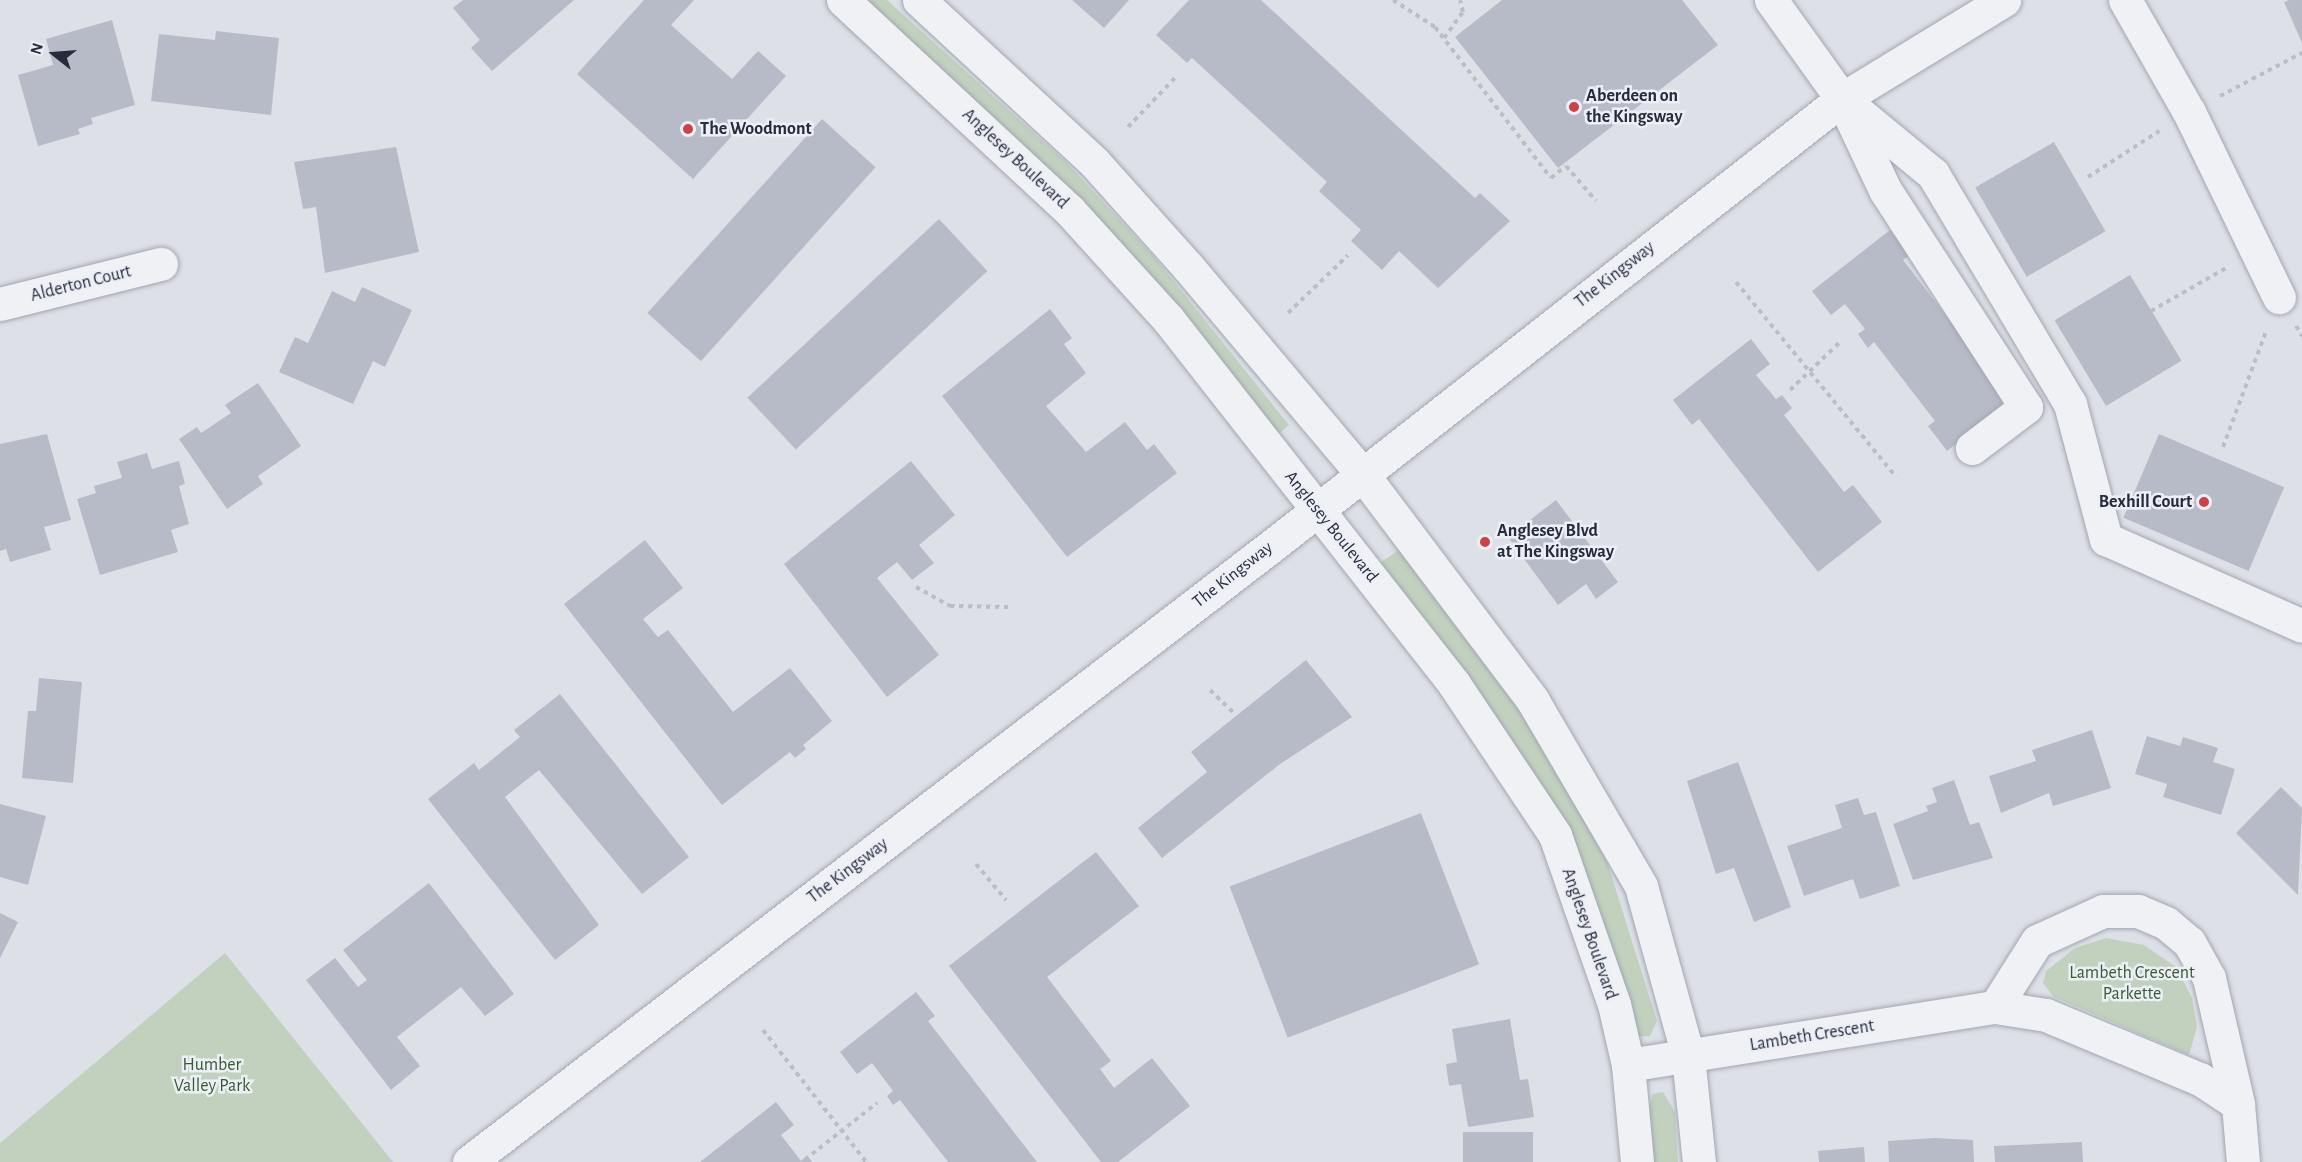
<!DOCTYPE html>
<style>
body{margin:0}
#map{position:relative;width:2302px;height:1162px;overflow:hidden;background:#dde0e7;font-family:"Alegreya Sans",sans-serif}
div>[style]{position:absolute}
.green>*{inset:0;background:#c1d1be}
.building>*{inset:0;background:#b7bbc7;transform-origin:0 0}
.path>*{height:4px;margin-top:-2px;transform-origin:0;background:repeating-linear-gradient(90deg,#bcbec5 0 4.5px,transparent 0 9px)}
.roads{filter:drop-shadow(0 0 2px #a3a6b1) drop-shadow(0 0 2px #a3a6b1)}
.minor>*{height:33px;margin:-16.5px;padding:0 16.5px;transform-origin:16.5px;border-radius:16.5px;background:#f0f1f5}
.dots>*{width:16px;height:16px;translate:-50% -50%;box-sizing:border-box;border:3px solid #eceff5;border-radius:50%}
span{translate:-50% -50%;white-space:nowrap;text-align:center;line-height:1.15;-webkit-text-stroke:5px #eceff5;paint-order:stroke}
.poi-label{font-size:18px;color:#272c3d;font-weight:700}
.left{translate:0 -50%;text-align:left}
.right{translate:-100% -50%;text-align:right}
.street-label{font-size:18px;color:#272c3d}
.park-label{font-size:18px;color:#375934}
.north{position:absolute;left:24px;top:24px;width:60px;height:60px;-webkit-text-stroke:4px #eceff5;paint-order:stroke;rotate:287deg;font-size:16px;font-weight:700;line-height:24px;text-align:center;color:#272c3d}
.north::after{content:'';display:block;margin:auto;width:21px;height:27px;background:#272c3d;clip-path:polygon(50% 0,100% 100%,50% 72%,0 100%)}
</style>
<div id="map">
<div class="green">
<i style="clip-path:polygon(861px 0,887px 0,1067px 163px,1155px 258px,1289px 425px,1276px 436px,1086px 208px)"></i>
<i style="clip-path:polygon(1402px 548px,1497px 665px,1605px 855px,1657px 1021px,1650px 1036px,1635px 1037px,1595px 928px,1375px 566px)"></i>
<i style="clip-path:polygon(2106px 938px,2144px 945px,2176px 967px,2192px 998px,2197px 1027px,2189px 1055px,2054px 997px,2043px 983px,2046px 971px,2075px 948px)"></i>
<i style="clip-path:polygon(225px 953px,393px 1162px,0 1162px,0 1143px)"></i>
<i style="clip-path:polygon(1663px 1092px,1675px 1112px,1678px 1162px,1645px 1162px,1647px 1116px,1653px 1094px)"></i>
</div>
<div class="building">
<i style="clip-path:polygon(463px 0,574px 0,492px 71px,471px 48px,480px 40px,453px 8px)"></i>
<i style="clip-path:polygon(644px 0,694px 0,671px 25px,732px 79px,758px 51px,786px 76px,693px 179px,577px 74px)"></i>
<i style="clip-path:polygon(1072px 0,1129px 0,1104px 28px)"></i>
<i style="clip-path:polygon(1189px 0,1261px 0,1475px 198px,1480px 193px,1510px 221px,1438px 288px,1399px 251px,1382px 270px,1351px 241px,1361px 230px,1319px 191px,1327px 182px,1192px 58px,1187px 63px,1156px 35px)"></i>
<i style="clip-path:polygon(1502px 0,1682px 0,1718px 45px,1558px 168px,1455px 37px)"></i>
<i style="clip-path:polygon(2289px 0,2302px 0,2302px 43px,2284px 2px)"></i>
<i style="clip-path:polygon(112px 20px,135px 105px,91px 118px,93px 124px,78px 129px,80px 134px,38px 146px,18px 75px,53px 65px,46px 39px)"></i>
<i style="clip-path:polygon(216px 31px,279px 38px,271px 115px,151px 101px,159px 34px,215px 40px)"></i>
<i style="left:822px;top:119px;width:72px;height:261px;rotate:42deg"></i>
<i style="left:2054px;top:142px;width:103px;height:91px;rotate:60deg"></i>
<i style="clip-path:polygon(396px 147px,419px 252px,325px 273px,316px 207px,303px 209px,294px 162px)"></i>
<i style="left:939px;top:219px;width:71px;height:262px;rotate:47deg"></i>
<i style="clip-path:polygon(1890px 230px,1910px 255px,1903px 260px,2012px 401px,1947px 451px,1928px 426px,1935px 421px,1874px 342px,1868px 348px,1858px 334px,1865px 329px,1845px 304px,1831px 315px,1812px 291px)"></i>
<i style="left:2130px;top:275px;width:100px;height:88px;rotate:59deg"></i>
<i style="clip-path:polygon(362px 287px,412px 310px,385px 367px,373px 361px,353px 404px,279px 372px,295px 337px,308px 343px,332px 291px,355px 302px)"></i>
<i style="clip-path:polygon(1050px 309px,1072px 338px,1064px 344px,1086px 373px,1046px 406px,1086px 452px,1125px 422px,1147px 450px,1154px 444px,1177px 473px,1067px 557px,942px 396px)"></i>
<i style="clip-path:polygon(1751px 339px,1770px 364px,1756px 375px,1776px 399px,1782px 395px,1792px 408px,1784px 415px,1844px 492px,1853px 485px,1882px 522px,1818px 572px,1699px 419px,1692px 425px,1673px 400px)"></i>
<i style="clip-path:polygon(258px 383px,301px 446px,258px 476px,263px 484px,227px 509px,179px 439px,197px 427px,201px 433px,231px 413px,225px 405px)"></i>
<i style="clip-path:polygon(47px 434px,71px 520px,44px 527px,51px 550px,10px 562px,6px 549px,0 551px,0 444px)"></i>
<i style="left:2159px;top:434px;width:136px;height:91px;rotate:23deg"></i>
<i style="clip-path:polygon(147px 453px,152px 469px,179px 461px,185px 484px,179px 486px,189px 524px,171px 530px,178px 552px,100px 575px,77px 499px,96px 493px,94px 486px,122px 478px,117px 462px)"></i>
<i style="clip-path:polygon(911px 461px,955px 515px,919px 545px,934px 563px,912px 580px,897px 562px,877px 578px,939px 655px,887px 697px,784px 564px)"></i>
<i style="clip-path:polygon(1556px 500px,1618px 582px,1596px 599px,1586px 584px,1558px 605px,1508px 537px)"></i>
<i style="clip-path:polygon(645px 540px,683px 588px,643px 619px,658px 637px,668px 630px,733px 712px,790px 668px,832px 721px,803px 745px,806px 749px,795px 758px,790px 752px,722px 805px,564px 604px)"></i>
<i style="clip-path:polygon(1306px 660px,1352px 717px,1280px 764px,1162px 858px,1138px 828px,1207px 772px,1191px 752px)"></i>
<i style="clip-path:polygon(39px 678px,82px 682px,73px 783px,22px 778px,28px 711px,36px 711px)"></i>
<i style="clip-path:polygon(560px 694px,689px 857px,642px 894px,539px 770px,505px 797px,599px 925px,555px 960px,428px 799px,474px 763px,479px 770px,520px 737px,514px 730px)"></i>
<i style="clip-path:polygon(2092px 730px,2111px 788px,2053px 806px,2049px 793px,2001px 813px,1989px 776px,2036px 761px,2032px 750px)"></i>
<i style="clip-path:polygon(2147px 736px,2180px 746px,2183px 737px,2218px 748px,2213px 762px,2235px 769px,2221px 815px,2163px 797px,2167px 784px,2135px 774px)"></i>
<i style="clip-path:polygon(1738px 762px,1791px 907px,1754px 922px,1734px 868px,1716px 874px,1687px 781px)"></i>
<i style="clip-path:polygon(1954px 780px,1970px 825px,1979px 822px,1993px 858px,1913px 880px,1893px 824px,1928px 811px,1926px 806px,1937px 802px,1932px 788px)"></i>
<i style="clip-path:polygon(2281px 787px,2302px 808px,2298px 895px,2236px 833px)"></i>
<i style="clip-path:polygon(1858px 798px,1864px 815px,1876px 812px,1900px 886px,1860px 899px,1853px 879px,1804px 896px,1787px 846px,1842px 828px,1835px 805px)"></i>
<i style="clip-path:polygon(0 804px,46px 816px,28px 885px,0 877px)"></i>
<i style="left:1421px;top:813px;width:162px;height:205px;rotate:69deg"></i>
<i style="clip-path:polygon(1096px 852px,1139px 906px,1047px 977px,1111px 1061px,1100px 1069px,1114px 1088px,1152px 1058px,1190px 1106px,1118px 1162px,1101px 1162px,949px 966px)"></i>
<i style="clip-path:polygon(429px 883px,514px 994px,485px 1016px,461px 987px,397px 1037px,420px 1066px,391px 1090px,306px 980px,335px 958px,358px 987px,367px 980px,343px 950px)"></i>
<i style="clip-path:polygon(0 913px,18px 922px,0 958px)"></i>
<i style="clip-path:polygon(916px 992px,935px 1016px,928px 1021px,1037px 1162px,948px 1162px,900px 1100px,893px 1105px,887px 1096px,893px 1091px,872px 1063px,857px 1074px,840px 1052px)"></i>
<i style="clip-path:polygon(1510px 1019px,1520px 1080px,1528px 1079px,1534px 1117px,1468px 1127px,1461px 1084px,1449px 1086px,1446px 1064px,1457px 1062px,1452px 1029px)"></i>
<i style="clip-path:polygon(776px 1102px,794px 1125px,781px 1135px,801px 1161px,807px 1155px,812px 1162px,700px 1162px)"></i>
<i style="left:1463px;top:1132px;width:70px;height:30px"></i>
<i style="clip-path:polygon(1934px 1138px,1973px 1140px,1974px 1162px,1889px 1162px,1888px 1141px)"></i>
<i style="clip-path:polygon(2082px 1142px,2083px 1162px,1995px 1162px,1994px 1146px)"></i>
<i style="clip-path:polygon(1864px 1147px,1865px 1162px,1819px 1162px,1818px 1151px)"></i>
</div>
<div class="path">
<i style="left:1393px;top:0;width:50px;rotate:32.7deg"></i>
<i style="left:1435px;top:27px;width:190px;rotate:52.5deg"></i>
<i style="left:1551px;top:178px;width:19px;rotate:-39deg"></i>
<i style="left:1566px;top:166px;width:46px;rotate:49.4deg"></i>
<i style="left:1444px;top:38px;width:32px;rotate:-54deg"></i>
<i style="left:1463px;top:12px;width:12px;rotate:-104deg"></i>
<i style="left:2220px;top:96px;width:93px;rotate:-27.7deg"></i>
<i style="left:1128px;top:127px;width:69px;rotate:-46.2deg"></i>
<i style="left:2088px;top:177px;width:85px;rotate:-32.9deg"></i>
<i style="left:1736px;top:282px;width:252px;rotate:50.6deg"></i>
<i style="left:2151px;top:311px;width:86px;rotate:-29.8deg"></i>
<i style="left:1288px;top:313px;width:83px;rotate:-44deg"></i>
<i style="left:2296px;top:326px;width:12px;rotate:59deg"></i>
<i style="left:1790px;top:390px;width:69px;rotate:-43.8deg"></i>
<i style="left:2223px;top:447px;width:126px;rotate:-69.6deg"></i>
<i style="left:916px;top:587px;width:39px;rotate:29deg"></i>
<i style="left:950px;top:606px;width:58px;rotate:1deg"></i>
<i style="left:1210px;top:690px;width:35px;rotate:44deg"></i>
<i style="left:976px;top:864px;width:47px;rotate:50.2deg"></i>
<i style="left:763px;top:1030px;width:167px;rotate:52deg"></i>
<i style="left:812px;top:1154px;width:83px;rotate:-38.1deg"></i>
</div>
<div class="roads">
<div class="minor">
<i style="left:843px;top:0;width:310px;rotate:42.9deg"></i>
<i style="left:1070px;top:211px;width:146px;rotate:47.8deg"></i>
<i style="left:1168px;top:319px;width:464px;rotate:51.9deg"></i>
<i style="left:1454px;top:684px;width:182px;rotate:56.2deg"></i>
<i style="left:1555px;top:835px;width:179px;rotate:70.8deg"></i>
<i style="left:1614px;top:1004px;width:63px;rotate:77.1deg"></i>
<i style="left:1628px;top:1065px;width:97px;rotate:84.7deg"></i>
<i style="left:919px;top:0;width:238px;rotate:42.8deg"></i>
<i style="left:1094px;top:162px;width:141px;rotate:48.2deg"></i>
<i style="left:1188px;top:267px;width:272px;rotate:49.9deg"></i>
<i style="left:1363px;top:475px;width:283px;rotate:53deg"></i>
<i style="left:1533px;top:701px;width:214px;rotate:59.7deg"></i>
<i style="left:1641px;top:886px;width:176px;rotate:74.5deg"></i>
<i style="left:1688px;top:1056px;width:107px;rotate:84.1deg"></i>
<i style="left:1771px;top:0;width:122px;rotate:54.4deg"></i>
<i style="left:1842px;top:99px;width:101px;rotate:64.7deg"></i>
<i style="left:1885px;top:190px;width:259px;rotate:57deg"></i>
<i style="left:2026px;top:407px;width:68px;rotate:142.8deg"></i>
<i style="left:2125px;top:0;width:129px;rotate:60.3deg"></i>
<i style="left:2189px;top:112px;width:206px;rotate:64.1deg"></i>
<i style="left:1842px;top:99px;width:118px;rotate:39.5deg"></i>
<i style="left:1933px;top:174px;width:268px;rotate:59.2deg"></i>
<i style="left:2070px;top:404px;width:140px;rotate:75.1deg"></i>
<i style="left:2106px;top:539px;width:214px;rotate:23.9deg"></i>
<i style="left:0;top:304px;width:166px;rotate:-14deg"></i>
<i style="left:1995px;top:1007px;width:78px;rotate:-57.5deg"></i>
<i style="left:2037px;top:941px;width:72px;rotate:-24.4deg"></i>
<i style="left:2103px;top:911px;width:35px"></i>
<i style="left:2138px;top:911px;width:30px;rotate:23deg"></i>
<i style="left:2166px;top:923px;width:30px;rotate:40deg"></i>
<i style="left:2189px;top:942px;width:41px;rotate:60.9deg"></i>
<i style="left:2209px;top:978px;width:129px;rotate:77deg"></i>
<i style="left:1628px;top:1065px;width:372px;rotate:-9deg"></i>
<i style="left:1995px;top:1007px;width:52px;rotate:8.9deg"></i>
<i style="left:2046px;top:1015px;width:167px;rotate:22.6deg"></i>
<i style="left:2200px;top:1079px;width:45px;rotate:33.3deg"></i>
<i style="left:2238px;top:1104px;width:58px;rotate:85.1deg"></i>
<i style="left:469px;top:1162px;width:1008px;rotate:-37.51deg"></i>
<i style="left:1269px;top:548px;width:728px;rotate:-38.08deg"></i>
<i style="left:1842px;top:99px;width:190px;rotate:-31.4deg"></i>
</div>
</div>
<div class="dots">
<i style="left:1574px;top:107px;background:#cc4247"></i>
<i style="left:688px;top:129px;background:#cc4247"></i>
<i style="left:2204px;top:502px;background:#cc4247"></i>
<i style="left:1485px;top:542px;background:#cc4247"></i>
</div>
<div class="poi-label">
<span class="left" style="left:1586px;top:107px">Aberdeen on<br>the Kingsway</span>
<span class="left" style="left:700px;top:129px">The Woodmont</span>
<span class="right" style="left:2192px;top:502px">Bexhill Court</span>
<span class="left" style="left:1497px;top:542px">Anglesey Blvd<br>at The Kingsway</span>
</div>
<div class="street-label">
<span style="left:1015px;top:159px;rotate:43deg">Anglesey Boulevard</span>
<span style="left:1615px;top:275px;rotate:-38deg">The Kingsway</span>
<span style="left:81px;top:284px;rotate:-14deg">Alderton Court</span>
<span style="left:1331px;top:527px;rotate:51deg">Anglesey Boulevard</span>
<span style="left:1233px;top:575px;rotate:-38deg">The Kingsway</span>
<span style="left:848px;top:871px;rotate:-37deg">The Kingsway</span>
<span style="left:1589px;top:934px;rotate:71deg">Anglesey Boulevard</span>
<span style="left:1812px;top:1036px;rotate:-9deg">Lambeth Crescent</span>
</div>
<div class="park-label">
<span style="left:2132px;top:984px">Lambeth Crescent<br>Parkette</span>
<span style="left:212px;top:1076px">Humber<br>Valley Park</span>
</div>
<div class="north">N</div>
</div>
